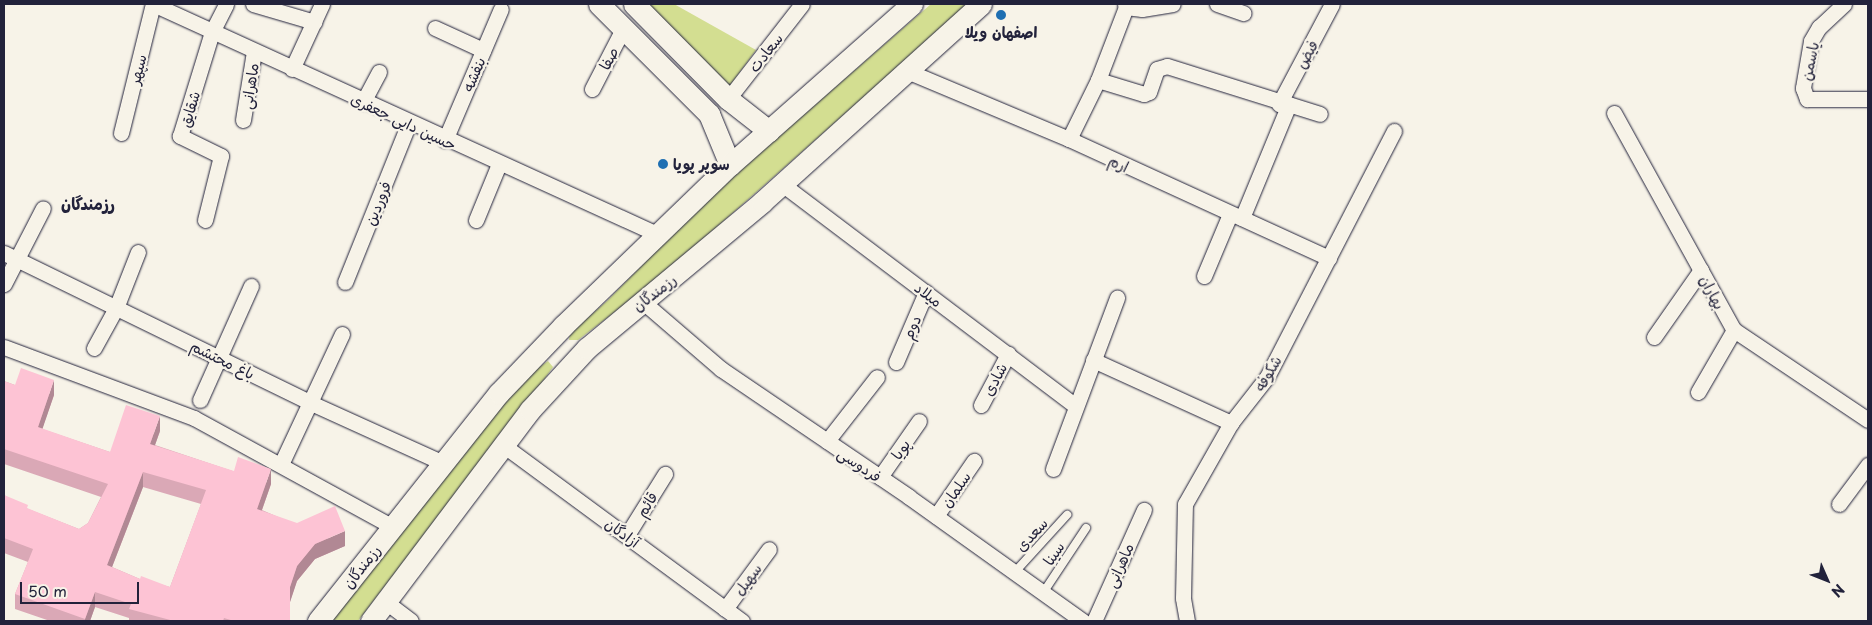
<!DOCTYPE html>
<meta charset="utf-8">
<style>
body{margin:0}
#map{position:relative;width:1872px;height:625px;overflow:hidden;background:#f7f3e8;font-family:"Playpen Sans","Playpen Sans Arabic",sans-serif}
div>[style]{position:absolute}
.green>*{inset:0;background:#d3de91}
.roads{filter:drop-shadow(0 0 1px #22223b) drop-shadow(0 0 1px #22223b)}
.lane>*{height:8px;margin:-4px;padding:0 4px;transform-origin:4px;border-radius:4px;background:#f7f3e8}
.street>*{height:15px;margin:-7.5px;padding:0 7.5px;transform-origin:7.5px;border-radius:7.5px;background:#f7f3e8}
.secondary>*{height:21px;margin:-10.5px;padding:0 10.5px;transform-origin:10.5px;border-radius:10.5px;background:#f7f3e8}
.wall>*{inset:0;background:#daa8b6}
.shaded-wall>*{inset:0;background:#b18894}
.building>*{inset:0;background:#fdc3d4}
.dots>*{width:14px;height:14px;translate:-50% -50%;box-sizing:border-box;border:2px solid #f7f3e8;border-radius:50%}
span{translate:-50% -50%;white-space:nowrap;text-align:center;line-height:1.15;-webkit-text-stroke:4.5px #f7f3e8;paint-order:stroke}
.poi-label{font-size:15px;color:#22223b;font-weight:700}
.left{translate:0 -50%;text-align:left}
.street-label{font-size:15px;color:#22223b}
.neighbourhood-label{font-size:16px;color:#22223b;font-weight:700}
.frame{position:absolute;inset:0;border:5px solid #22223b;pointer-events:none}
.north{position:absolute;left:1802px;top:555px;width:50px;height:50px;-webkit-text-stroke:4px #f7f3e8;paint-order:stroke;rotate:134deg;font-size:14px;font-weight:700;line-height:20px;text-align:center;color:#22223b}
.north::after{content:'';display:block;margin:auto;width:18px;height:22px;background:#22223b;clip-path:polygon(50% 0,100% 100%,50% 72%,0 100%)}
.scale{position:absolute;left:20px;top:582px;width:119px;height:22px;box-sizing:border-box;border:2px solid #22223b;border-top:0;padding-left:6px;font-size:15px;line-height:18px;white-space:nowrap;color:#22223b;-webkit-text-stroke:4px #f7f3e8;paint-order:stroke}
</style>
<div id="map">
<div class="green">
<i style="clip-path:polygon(644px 4px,674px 4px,756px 50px,728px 88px)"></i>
<i style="clip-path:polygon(931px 4px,969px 4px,658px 279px,578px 340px,569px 340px,570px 333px,607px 301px,711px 195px)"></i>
<i style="clip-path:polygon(548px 361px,553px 367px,543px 381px,358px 621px,328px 621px,499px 407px,532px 372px)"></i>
</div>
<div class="roads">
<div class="lane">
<i style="left:1014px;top:573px;width:79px;rotate:-47.6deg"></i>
<i style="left:1043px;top:593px;width:78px;rotate:-56.5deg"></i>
</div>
<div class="street">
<i style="left:153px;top:4px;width:554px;rotate:24.53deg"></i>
<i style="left:253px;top:4px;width:64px;rotate:16.4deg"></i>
<i style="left:1125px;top:4px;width:3px;rotate:72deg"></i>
<i style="left:1126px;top:7px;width:16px;rotate:7deg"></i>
<i style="left:1142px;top:9px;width:31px;rotate:-9deg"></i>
<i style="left:1217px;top:4px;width:28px;rotate:19deg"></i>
<i style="left:1844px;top:4px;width:34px;rotate:137deg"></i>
<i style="left:1819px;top:27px;width:16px;rotate:120deg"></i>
<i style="left:1811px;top:41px;width:48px;rotate:99.7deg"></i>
<i style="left:1803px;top:88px;width:12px;rotate:70deg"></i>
<i style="left:1807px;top:99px;width:61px"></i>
<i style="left:435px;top:28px;width:53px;rotate:24.6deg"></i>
<i style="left:292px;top:69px;width:72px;rotate:-65.2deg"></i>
<i style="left:907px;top:71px;width:176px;rotate:22.8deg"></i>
<i style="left:1069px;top:139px;width:286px;rotate:24.6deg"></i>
<i style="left:1098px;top:80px;width:48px;rotate:16.9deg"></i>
<i style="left:1144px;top:94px;width:5px;rotate:-22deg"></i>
<i style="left:1149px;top:92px;width:24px;rotate:-71deg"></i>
<i style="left:1157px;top:69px;width:10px;rotate:-17deg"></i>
<i style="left:1167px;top:66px;width:160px;rotate:17.4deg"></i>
<i style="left:592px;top:89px;width:70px;rotate:-62.7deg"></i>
<i style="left:728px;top:99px;width:120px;rotate:-52.1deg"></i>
<i style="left:363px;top:102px;width:34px;rotate:-62deg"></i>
<i style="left:1279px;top:104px;width:113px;rotate:-62.1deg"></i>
<i style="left:1614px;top:113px;width:248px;rotate:61.1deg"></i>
<i style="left:1734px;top:330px;width:161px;rotate:33.9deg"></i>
<i style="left:243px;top:120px;width:70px;rotate:-80.9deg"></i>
<i style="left:121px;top:133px;width:133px;rotate:-76.1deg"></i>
<i style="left:1069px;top:139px;width:66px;rotate:-63.8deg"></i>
<i style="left:1098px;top:80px;width:78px;rotate:-69deg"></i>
<i style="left:445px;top:140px;width:142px;rotate:-66.9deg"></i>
<i style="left:782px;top:184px;width:368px;rotate:37.1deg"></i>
<i style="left:1242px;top:218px;width:123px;rotate:-67.6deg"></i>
<i style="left:205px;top:220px;width:66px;rotate:-76deg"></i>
<i style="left:221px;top:156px;width:46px;rotate:-154deg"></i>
<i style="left:180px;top:136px;width:109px;rotate:-72.9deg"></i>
<i style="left:212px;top:32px;width:31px;rotate:-63deg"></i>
<i style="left:476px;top:220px;width:61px;rotate:-67.7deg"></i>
<i style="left:4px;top:253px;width:342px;rotate:26deg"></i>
<i style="left:311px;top:403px;width:145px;rotate:24.4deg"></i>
<i style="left:1204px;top:276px;width:67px;rotate:-67.2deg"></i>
<i style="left:345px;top:282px;width:171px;rotate:-68.1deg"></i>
<i style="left:4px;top:284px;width:85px;rotate:-62.8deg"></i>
<i style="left:642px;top:301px;width:104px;rotate:40.7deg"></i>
<i style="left:721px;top:369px;width:227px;rotate:34.2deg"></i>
<i style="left:909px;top:497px;width:214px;rotate:35.5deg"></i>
<i style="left:1654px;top:337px;width:82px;rotate:-55deg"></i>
<i style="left:4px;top:347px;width:203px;rotate:20.5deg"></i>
<i style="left:194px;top:418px;width:227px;rotate:28.7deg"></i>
<i style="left:94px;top:348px;width:46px;rotate:-61.2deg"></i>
<i style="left:116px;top:308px;width:60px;rotate:-68.6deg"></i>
<i style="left:1093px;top:360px;width:152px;rotate:24.5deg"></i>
<i style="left:896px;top:362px;width:76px;rotate:-66.8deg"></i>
<i style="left:1698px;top:392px;width:72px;rotate:-59.9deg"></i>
<i style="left:200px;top:400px;width:125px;rotate:-65.9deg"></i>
<i style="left:981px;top:405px;width:58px;rotate:-62.1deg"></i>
<i style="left:827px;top:441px;width:81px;rotate:-52deg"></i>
<i style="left:503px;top:445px;width:297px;rotate:36.4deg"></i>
<i style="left:283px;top:460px;width:139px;rotate:-64.9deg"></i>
<i style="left:1053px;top:469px;width:183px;rotate:-69.5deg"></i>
<i style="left:880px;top:477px;width:68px;rotate:-55.1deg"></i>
<i style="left:1839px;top:504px;width:49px;rotate:-53.4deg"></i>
<i style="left:936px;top:516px;width:67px;rotate:-55.4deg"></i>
<i style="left:627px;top:535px;width:72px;rotate:-58.1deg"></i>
<i style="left:386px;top:602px;width:31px;rotate:37deg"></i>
<i style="left:725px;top:609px;width:74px;rotate:-53.7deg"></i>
<i style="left:1094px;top:621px;width:122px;rotate:-65.8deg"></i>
<i style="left:1187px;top:621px;width:23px;rotate:-100deg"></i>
<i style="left:1183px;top:598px;width:94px;rotate:-88.8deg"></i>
<i style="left:1185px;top:504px;width:93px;rotate:-60.4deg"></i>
<i style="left:1231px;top:423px;width:58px;rotate:-52deg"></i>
<i style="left:1267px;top:377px;width:277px;rotate:-62.7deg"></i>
</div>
<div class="secondary">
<i style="left:599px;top:4px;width:156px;rotate:45deg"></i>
<i style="left:709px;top:114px;width:55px;rotate:67.6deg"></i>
<i style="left:634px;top:4px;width:134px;rotate:45.3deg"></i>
<i style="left:728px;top:99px;width:52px;rotate:38deg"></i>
<i style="left:318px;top:621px;width:291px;rotate:-51.6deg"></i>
<i style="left:499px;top:393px;width:93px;rotate:-46.3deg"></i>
<i style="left:563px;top:326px;width:232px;rotate:-44deg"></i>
<i style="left:730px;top:165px;width:243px;rotate:-41.5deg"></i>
<i style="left:371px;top:621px;width:264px;rotate:-53deg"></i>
<i style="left:530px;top:410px;width:84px;rotate:-47.4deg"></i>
<i style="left:587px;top:348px;width:228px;rotate:-39.8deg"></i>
<i style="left:762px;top:202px;width:295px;rotate:-42.1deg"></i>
</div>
</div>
<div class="wall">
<i style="clip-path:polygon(evenodd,4px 381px,15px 385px,54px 395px,42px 429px,110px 452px,160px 431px,155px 445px,271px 484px,262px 510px,345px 546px,315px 559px,297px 581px,290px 602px,290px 621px,129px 621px,129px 618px,95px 607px,90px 621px,50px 621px,15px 609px,15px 594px,28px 562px,4px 553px,4px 495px,28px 509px,79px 529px,88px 523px,101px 497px,4px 464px,4px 381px,143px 487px,201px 504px,170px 587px,140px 579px,112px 567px,143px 487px)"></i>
</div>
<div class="shaded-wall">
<i style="clip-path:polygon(54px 380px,54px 395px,38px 442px,38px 427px)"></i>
<i style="clip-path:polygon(160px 416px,160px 431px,150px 459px,150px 444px)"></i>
<i style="clip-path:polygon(271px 469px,271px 484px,257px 524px,257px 509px)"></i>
<i style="clip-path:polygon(143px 472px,143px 487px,107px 580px,107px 565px)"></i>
<i style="clip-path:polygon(345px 531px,345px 546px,315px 559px,297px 581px,290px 602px,290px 587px,297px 566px,315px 544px)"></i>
<i style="clip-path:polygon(95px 592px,95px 607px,90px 621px,85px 621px,85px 619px)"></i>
</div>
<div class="building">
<i style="clip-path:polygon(evenodd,21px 368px,54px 380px,38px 427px,110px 452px,126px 405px,160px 416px,150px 444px,234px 471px,238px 457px,271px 469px,257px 509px,297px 523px,335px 506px,345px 531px,315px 544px,297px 566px,290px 587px,290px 621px,234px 621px,224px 618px,223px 621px,174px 621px,129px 609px,131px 604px,95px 592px,85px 619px,15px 594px,33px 549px,4px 538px,4px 495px,28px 505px,27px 508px,79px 529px,88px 523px,108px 484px,4px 449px,4px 381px,15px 385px,21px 368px,143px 472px,206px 490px,170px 587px,141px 576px,140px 579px,107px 565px,143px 472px)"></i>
</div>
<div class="dots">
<i style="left:1001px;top:15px;background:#1f6fb2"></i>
<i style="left:663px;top:164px;background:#1f6fb2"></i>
</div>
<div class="poi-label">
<span style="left:1001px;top:32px">اصفهان ویلا</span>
<span class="left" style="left:673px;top:164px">سوپر پویا</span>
</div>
<div class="street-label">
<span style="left:765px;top:52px;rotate:-52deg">سعادت</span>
<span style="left:1306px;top:54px;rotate:-61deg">فیض</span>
<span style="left:608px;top:58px;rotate:-63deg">صفا</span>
<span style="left:1809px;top:61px;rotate:-78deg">یاسمن</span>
<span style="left:137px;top:69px;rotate:-76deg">سپهر</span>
<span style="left:473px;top:74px;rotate:-67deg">بنفشه</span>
<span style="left:249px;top:86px;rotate:-81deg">ماهرانی</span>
<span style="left:189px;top:109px;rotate:-73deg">شقایق</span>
<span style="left:404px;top:121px;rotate:25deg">حسین دایی جعفری</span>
<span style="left:1119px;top:163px;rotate:25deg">ارم</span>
<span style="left:377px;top:203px;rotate:-68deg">فروردین</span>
<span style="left:654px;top:292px;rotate:-37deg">رزمندگان</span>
<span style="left:1713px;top:292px;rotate:62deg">بهاران</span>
<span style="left:929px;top:294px;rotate:37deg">میلاد</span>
<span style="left:911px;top:327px;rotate:-67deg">دوم</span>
<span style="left:223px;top:359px;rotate:26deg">باغ محتشم</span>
<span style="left:1267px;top:373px;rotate:-59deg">شکوفه</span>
<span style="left:994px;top:379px;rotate:-62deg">شادی</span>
<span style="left:900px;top:449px;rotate:-55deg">پویا</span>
<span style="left:860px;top:464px;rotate:34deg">فردوسی</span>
<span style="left:955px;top:489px;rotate:-55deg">سلمان</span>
<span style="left:646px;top:504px;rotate:-58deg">قائم</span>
<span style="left:623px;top:532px;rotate:36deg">آزادگان</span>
<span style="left:1031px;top:534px;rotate:-47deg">سعدی</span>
<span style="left:1053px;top:553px;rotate:-56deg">سینا</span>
<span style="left:1119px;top:565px;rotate:-66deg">ماهرانی</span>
<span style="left:361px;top:566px;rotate:-52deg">رزمندگان</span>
<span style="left:747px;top:579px;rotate:-54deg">سهیل</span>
</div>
<div class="neighbourhood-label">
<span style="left:88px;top:203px">رزمندگان</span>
</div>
<div class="frame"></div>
<div class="north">N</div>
<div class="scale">50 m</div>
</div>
